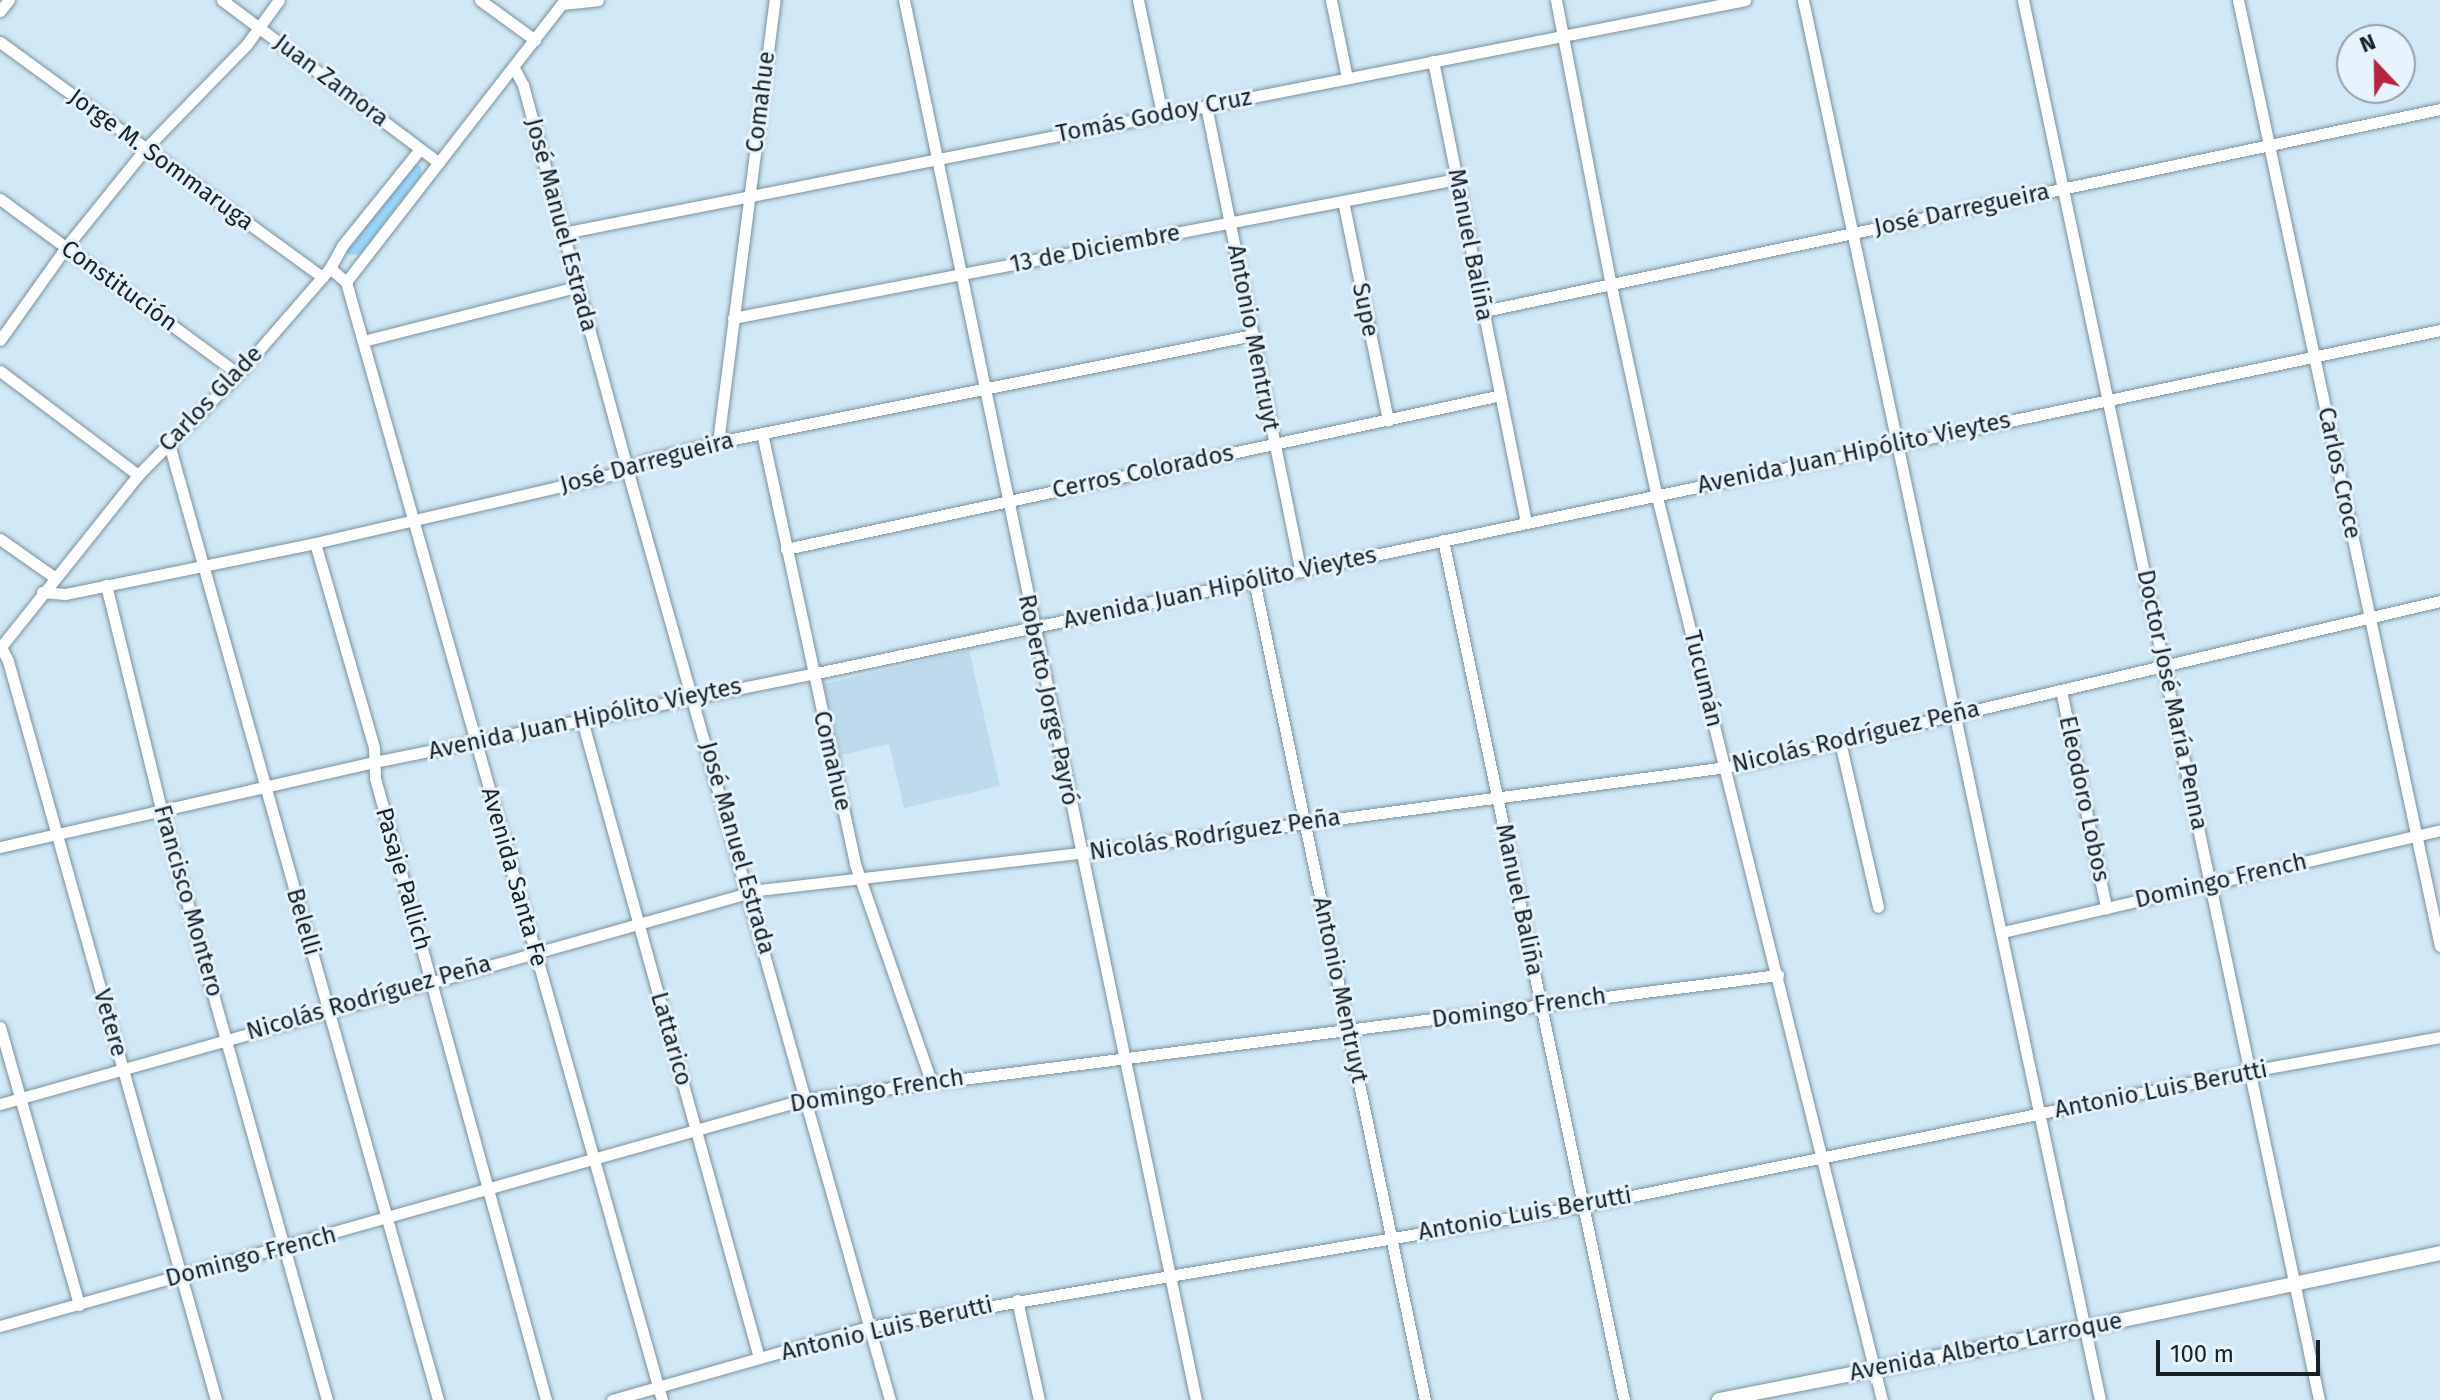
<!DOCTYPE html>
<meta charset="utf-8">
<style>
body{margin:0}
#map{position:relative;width:2440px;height:1400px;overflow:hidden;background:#d1e8f6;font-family:"Fira Sans",sans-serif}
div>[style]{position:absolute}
.built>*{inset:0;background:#bedbee}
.green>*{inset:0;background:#99d7fb}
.roads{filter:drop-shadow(0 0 2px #7b909d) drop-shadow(0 0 2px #7b909d)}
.minor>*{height:11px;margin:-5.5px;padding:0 5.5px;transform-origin:5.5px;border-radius:5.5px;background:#fff}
.major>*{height:14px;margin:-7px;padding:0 7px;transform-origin:7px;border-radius:7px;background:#fff}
span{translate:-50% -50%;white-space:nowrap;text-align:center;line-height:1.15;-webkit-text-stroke:6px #e6f3fc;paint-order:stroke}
.street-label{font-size:24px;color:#182126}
.north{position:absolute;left:2336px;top:24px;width:80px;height:80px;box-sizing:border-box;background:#e6f3fc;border:2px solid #949fa6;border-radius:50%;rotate:338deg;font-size:22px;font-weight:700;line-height:32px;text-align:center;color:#182126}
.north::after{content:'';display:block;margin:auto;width:28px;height:36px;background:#b6253e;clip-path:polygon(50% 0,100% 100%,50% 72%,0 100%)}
.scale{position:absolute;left:2156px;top:1340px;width:164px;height:36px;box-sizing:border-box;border:4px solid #182126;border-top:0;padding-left:10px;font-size:24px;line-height:28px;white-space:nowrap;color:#182126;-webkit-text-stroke:6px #e6f3fc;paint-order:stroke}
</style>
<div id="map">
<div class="built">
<i style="clip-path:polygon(969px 650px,1000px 786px,904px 808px,889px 744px,841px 755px,824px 684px)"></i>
</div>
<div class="green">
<i style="clip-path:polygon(413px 164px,421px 166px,421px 176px,360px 254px,349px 255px,345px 250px)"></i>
</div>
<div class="roads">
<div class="minor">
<i style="left:222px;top:0;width:271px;rotate:36.9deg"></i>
<i style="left:480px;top:0;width:68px;rotate:36deg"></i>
<i style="left:904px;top:0;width:1430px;rotate:78.22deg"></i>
<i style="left:1138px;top:0;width:116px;rotate:78.1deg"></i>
<i style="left:1331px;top:0;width:80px;rotate:78.4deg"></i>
<i style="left:1556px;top:0;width:290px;rotate:79.1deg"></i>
<i style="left:1611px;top:285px;width:213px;rotate:77.8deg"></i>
<i style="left:1656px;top:493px;width:935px;rotate:76.01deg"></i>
<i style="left:1803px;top:0;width:1431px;rotate:78.02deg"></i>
<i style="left:2023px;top:0;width:1431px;rotate:78.06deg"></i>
<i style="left:2238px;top:0;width:967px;rotate:77.95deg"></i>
<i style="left:562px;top:4px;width:36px;rotate:-6deg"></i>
<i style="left:0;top:11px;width:14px;rotate:-51deg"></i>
<i style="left:0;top:42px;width:399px;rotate:36.1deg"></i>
<i style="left:1433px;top:61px;width:470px;rotate:78.6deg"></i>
<i style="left:514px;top:68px;width:19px;rotate:62deg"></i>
<i style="left:523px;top:85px;width:398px;rotate:74.8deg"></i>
<i style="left:627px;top:469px;width:967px;rotate:74.23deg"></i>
<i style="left:1206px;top:106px;width:475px;rotate:78.5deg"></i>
<i style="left:0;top:199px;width:295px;rotate:36.3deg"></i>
<i style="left:1343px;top:201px;width:224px;rotate:78.4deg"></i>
<i style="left:563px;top:233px;width:1205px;rotate:-11.15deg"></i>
<i style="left:330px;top:268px;width:21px;rotate:41deg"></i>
<i style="left:346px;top:282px;width:1162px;rotate:74.22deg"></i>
<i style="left:346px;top:282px;width:357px;rotate:-52.2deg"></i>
<i style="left:1484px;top:311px;width:977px;rotate:-11.93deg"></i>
<i style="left:733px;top:318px;width:737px;rotate:-10.87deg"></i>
<i style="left:0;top:340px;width:114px;rotate:-54.6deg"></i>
<i style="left:66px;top:247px;width:126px;rotate:-51.1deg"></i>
<i style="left:145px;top:149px;width:146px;rotate:-45.8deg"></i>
<i style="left:247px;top:44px;width:54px;rotate:-54deg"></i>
<i style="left:363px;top:341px;width:221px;rotate:-14.2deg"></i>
<i style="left:0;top:371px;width:173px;rotate:37deg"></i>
<i style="left:762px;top:433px;width:441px;rotate:77.8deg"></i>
<i style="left:855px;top:864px;width:230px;rotate:70.7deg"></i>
<i style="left:718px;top:442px;width:446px;rotate:-82.7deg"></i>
<i style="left:169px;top:444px;width:993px;rotate:74.28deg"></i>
<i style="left:0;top:539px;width:66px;rotate:35.1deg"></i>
<i style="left:1443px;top:540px;width:879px;rotate:78.11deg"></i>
<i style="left:315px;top:543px;width:213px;rotate:73.9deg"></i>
<i style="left:374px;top:748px;width:30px;rotate:88deg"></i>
<i style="left:375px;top:778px;width:645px;rotate:74.63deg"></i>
<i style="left:786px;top:549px;width:731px;rotate:-12.15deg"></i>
<i style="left:1254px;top:580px;width:838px;rotate:78.22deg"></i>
<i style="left:106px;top:585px;width:231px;rotate:76.2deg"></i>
<i style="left:161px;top:809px;width:614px;rotate:74.31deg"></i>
<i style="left:42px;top:592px;width:23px;rotate:5deg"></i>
<i style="left:65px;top:594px;width:255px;rotate:-11.5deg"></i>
<i style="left:315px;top:543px;width:303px;rotate:-13deg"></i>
<i style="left:610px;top:475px;width:38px;rotate:-22deg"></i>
<i style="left:645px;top:461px;width:75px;rotate:-14.6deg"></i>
<i style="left:718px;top:442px;width:546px;rotate:-11.31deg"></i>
<i style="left:1px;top:647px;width:16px;rotate:63deg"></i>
<i style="left:8px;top:661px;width:768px;rotate:74.28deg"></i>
<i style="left:0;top:648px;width:221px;rotate:-51.4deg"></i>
<i style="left:138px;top:475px;width:142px;rotate:-45.3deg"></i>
<i style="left:238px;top:374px;width:140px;rotate:-49deg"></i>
<i style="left:330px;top:268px;width:25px;rotate:-61deg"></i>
<i style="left:342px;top:246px;width:124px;rotate:-51.2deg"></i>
<i style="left:2061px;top:690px;width:223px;rotate:78.3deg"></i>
<i style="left:582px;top:720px;width:662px;rotate:74.49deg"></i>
<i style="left:1840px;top:742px;width:169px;rotate:77deg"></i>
<i style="left:0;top:847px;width:384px;rotate:-12.8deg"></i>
<i style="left:374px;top:762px;width:447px;rotate:-11.4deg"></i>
<i style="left:812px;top:674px;width:1664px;rotate:-11.93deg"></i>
<i style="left:2003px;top:932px;width:449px;rotate:-13.1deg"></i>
<i style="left:0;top:1027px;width:289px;rotate:74.1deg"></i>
<i style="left:0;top:1104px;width:789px;rotate:-15.75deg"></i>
<i style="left:759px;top:890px;width:324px;rotate:-6.6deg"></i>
<i style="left:1081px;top:853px;width:666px;rotate:-7.59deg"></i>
<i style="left:1741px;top:765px;width:718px;rotate:-13.2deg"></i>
<i style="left:1017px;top:1300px;width:102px;rotate:77.6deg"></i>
<i style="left:0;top:1326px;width:837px;rotate:-15.73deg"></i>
<i style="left:806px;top:1099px;width:980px;rotate:-7.27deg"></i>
<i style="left:612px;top:1400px;width:267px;rotate:-15.9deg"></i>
<i style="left:869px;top:1327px;width:723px;rotate:-9.63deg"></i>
<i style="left:1582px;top:1206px;width:682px;rotate:-11.43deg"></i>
<i style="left:2250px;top:1071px;width:193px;rotate:-10.1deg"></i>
</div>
<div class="major">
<i style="left:1719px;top:1400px;width:373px;rotate:-11.1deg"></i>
<i style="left:2085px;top:1328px;width:363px;rotate:-11.9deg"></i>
</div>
</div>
<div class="street-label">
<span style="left:331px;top:81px;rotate:37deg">Juan Zamora</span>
<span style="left:761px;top:102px;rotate:-83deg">Comahue</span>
<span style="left:1154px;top:116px;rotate:-11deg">Tomás Godoy Cruz</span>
<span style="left:161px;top:160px;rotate:36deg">Jorge M. Sommaruga</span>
<span style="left:1962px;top:210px;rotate:-12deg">José Darregueira</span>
<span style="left:561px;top:225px;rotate:75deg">José Manuel Estrada</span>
<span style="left:1470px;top:245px;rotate:79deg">Manuel Baliña</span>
<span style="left:1095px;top:249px;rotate:-11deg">13 de Diciembre</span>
<span style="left:119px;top:286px;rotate:36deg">Constitución</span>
<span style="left:1365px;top:310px;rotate:78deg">Supe</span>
<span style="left:1253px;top:338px;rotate:79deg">Antonio Mentruyt</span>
<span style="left:211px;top:399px;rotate:-46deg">Carlos Glade</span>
<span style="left:1854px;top:453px;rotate:-12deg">Avenida Juan Hipólito Vieytes</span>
<span style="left:647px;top:463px;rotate:-15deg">José Darregueira</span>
<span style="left:1143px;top:472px;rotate:-12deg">Cerros Colorados</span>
<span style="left:2339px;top:473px;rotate:78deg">Carlos Croce</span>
<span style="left:1220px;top:588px;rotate:-12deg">Avenida Juan Hipólito Vieytes</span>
<span style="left:1703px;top:679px;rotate:76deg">Tucumán</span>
<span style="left:1048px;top:700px;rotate:78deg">Roberto Jorge Payró</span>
<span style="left:2172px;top:700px;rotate:78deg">Doctor José María Penna</span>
<span style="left:585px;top:719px;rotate:-12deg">Avenida Juan Hipólito Vieytes</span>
<span style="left:1856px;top:737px;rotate:-13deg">Nicolás Rodríguez Peña</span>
<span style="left:832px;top:761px;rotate:77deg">Comahue</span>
<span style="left:2084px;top:799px;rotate:78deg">Eleodoro Lobos</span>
<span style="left:1215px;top:835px;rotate:-8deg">Nicolás Rodríguez Peña</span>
<span style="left:737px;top:848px;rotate:74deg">José Manuel Estrada</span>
<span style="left:514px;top:877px;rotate:74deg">Avenida Santa Fe</span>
<span style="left:403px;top:879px;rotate:74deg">Pasaje Pallich</span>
<span style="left:2221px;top:881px;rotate:-13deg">Domingo French</span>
<span style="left:1519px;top:900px;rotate:78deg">Manuel Baliña</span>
<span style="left:188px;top:901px;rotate:74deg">Francisco Montero</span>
<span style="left:303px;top:922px;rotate:74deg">Belelli</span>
<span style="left:1340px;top:990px;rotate:78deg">Antonio Mentruyt</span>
<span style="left:369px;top:998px;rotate:-16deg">Nicolás Rodríguez Peña</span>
<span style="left:1519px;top:1008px;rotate:-8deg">Domingo French</span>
<span style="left:110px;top:1023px;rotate:74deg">Vetere</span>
<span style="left:671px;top:1039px;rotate:74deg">Lattarico</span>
<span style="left:2161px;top:1090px;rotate:-11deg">Antonio Luis Berutti</span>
<span style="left:877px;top:1091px;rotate:-9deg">Domingo French</span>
<span style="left:1525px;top:1214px;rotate:-10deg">Antonio Luis Berutti</span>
<span style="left:251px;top:1257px;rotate:-15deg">Domingo French</span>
<span style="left:887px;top:1329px;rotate:-13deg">Antonio Luis Berutti</span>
<span style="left:1986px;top:1347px;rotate:-11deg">Avenida Alberto Larroque</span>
</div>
<div class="north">N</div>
<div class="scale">100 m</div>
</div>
